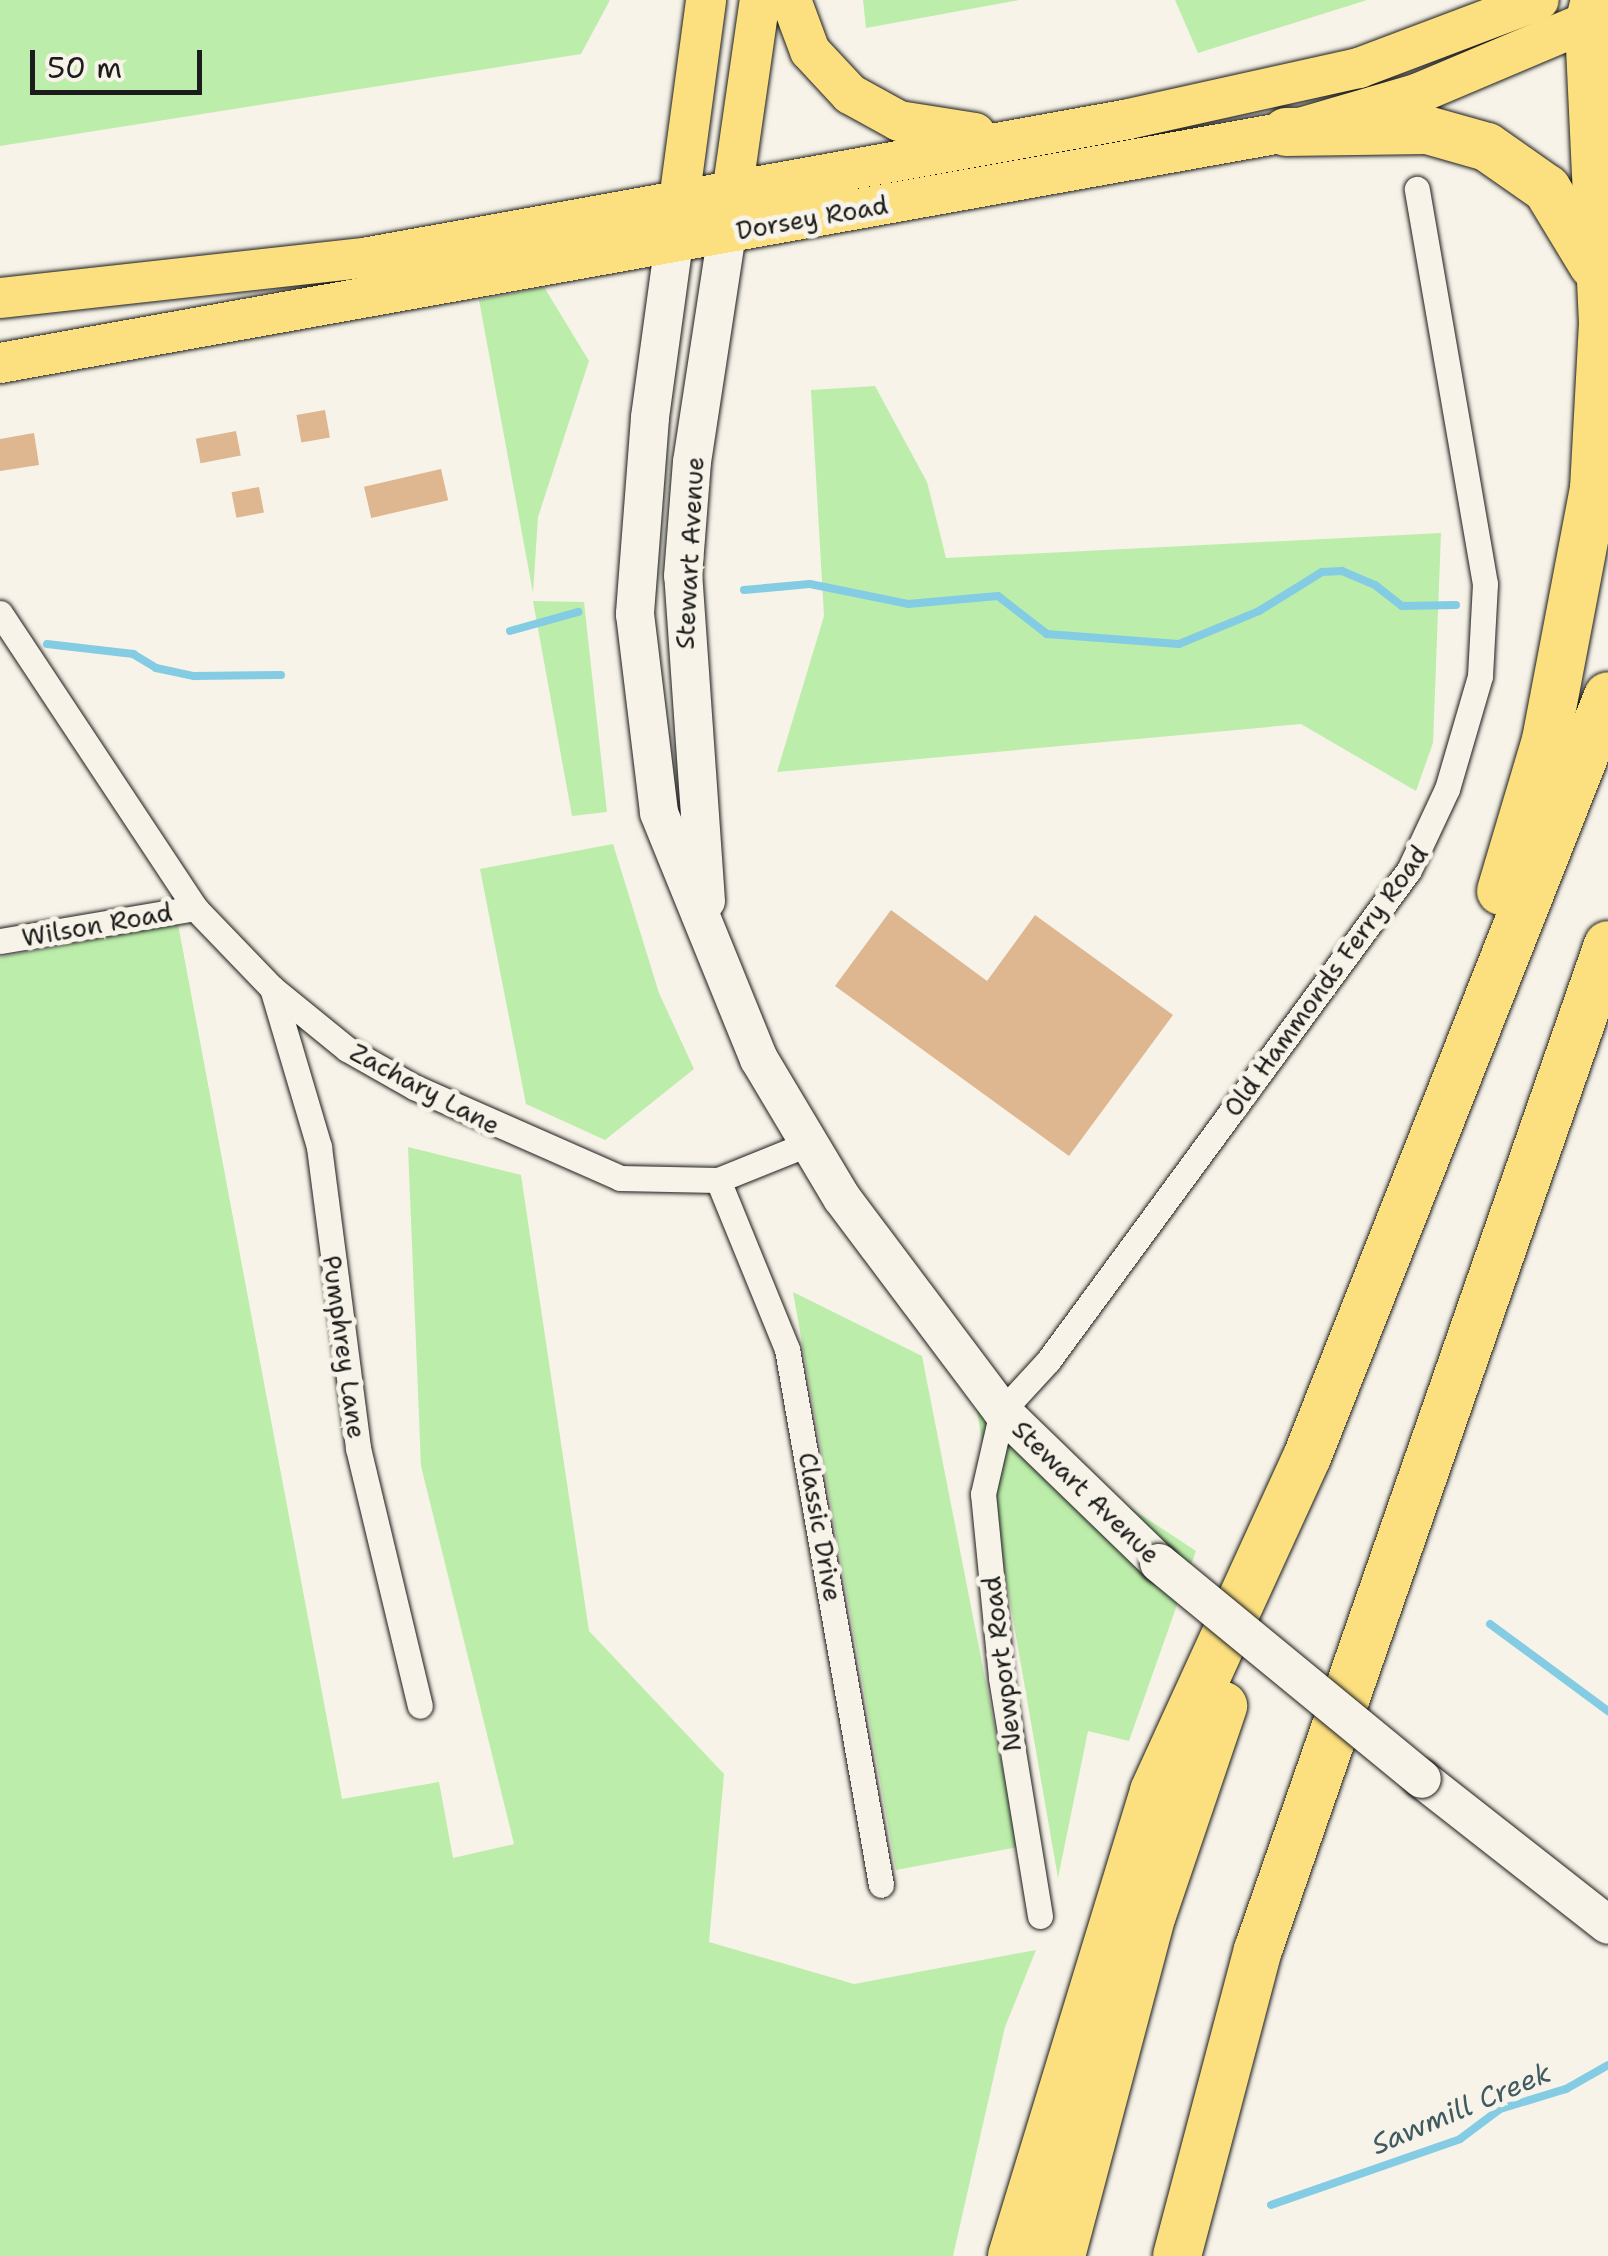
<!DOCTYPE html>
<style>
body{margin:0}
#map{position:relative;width:1608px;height:2256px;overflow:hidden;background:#f7f3e8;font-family:"Shantell Sans",sans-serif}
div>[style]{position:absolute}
.green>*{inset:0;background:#bdedab}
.stream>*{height:8px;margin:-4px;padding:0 4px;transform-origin:4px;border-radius:4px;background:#83cce4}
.building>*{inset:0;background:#deb68f;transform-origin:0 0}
.roads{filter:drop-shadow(0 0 2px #1c1c1c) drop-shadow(0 0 2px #1c1c1c)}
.street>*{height:25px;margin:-12.5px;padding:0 12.5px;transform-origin:12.5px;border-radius:12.5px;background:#f7f3e8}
.secondary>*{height:38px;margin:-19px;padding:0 19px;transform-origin:19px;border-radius:19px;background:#f7f3e8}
.primary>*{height:40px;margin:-20px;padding:0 20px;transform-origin:20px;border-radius:20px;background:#fce080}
.highway>*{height:48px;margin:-24px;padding:0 24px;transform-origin:24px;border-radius:24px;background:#fce080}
.bridges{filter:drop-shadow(0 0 2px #1c1c1c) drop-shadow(0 0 2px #1c1c1c)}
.secondary-bridge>*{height:38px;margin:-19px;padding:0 19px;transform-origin:19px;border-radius:19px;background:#f7f3e8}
span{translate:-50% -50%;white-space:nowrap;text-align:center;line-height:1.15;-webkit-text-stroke:10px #f7f3e8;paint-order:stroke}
.street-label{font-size:25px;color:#1c1c1c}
.water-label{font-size:28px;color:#405a62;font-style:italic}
.scale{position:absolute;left:30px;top:50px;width:172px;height:45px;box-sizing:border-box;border:5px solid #1c1c1c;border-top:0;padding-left:12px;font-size:30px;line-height:35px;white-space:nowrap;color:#1c1c1c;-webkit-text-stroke:8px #f7f3e8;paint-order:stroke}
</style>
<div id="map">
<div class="green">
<i style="clip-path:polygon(0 0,610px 0,581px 54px,0 146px)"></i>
<i style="clip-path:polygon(863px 0,1019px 0,866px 28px)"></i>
<i style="clip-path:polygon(1175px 0,1367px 0,1198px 53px)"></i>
<i style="clip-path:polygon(544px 287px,589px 361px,538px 517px,533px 593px,479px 300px)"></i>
<i style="clip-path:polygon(875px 386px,927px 482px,946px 558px,1441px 533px,1433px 743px,1416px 791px,1301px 724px,777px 772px,824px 616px,811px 390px)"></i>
<i style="clip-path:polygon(533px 601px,584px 602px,607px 812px,572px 816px)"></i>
<i style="clip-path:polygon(613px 844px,659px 993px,694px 1069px,605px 1140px,526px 1104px,480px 869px)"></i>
<i style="clip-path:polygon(178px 924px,342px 1799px,439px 1782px,453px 1858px,514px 1844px,421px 1466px,408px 1147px,521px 1175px,589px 1631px,724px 1774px,709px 1942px,854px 1984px,1036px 1950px,1005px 2027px,953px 2256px,0 2256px,0 957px)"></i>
<i style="clip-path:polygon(793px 1292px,922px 1356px,1018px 1847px,896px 1870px)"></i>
<i style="clip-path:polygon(976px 1406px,1196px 1551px,1129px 1741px,1088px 1731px,1058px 1878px)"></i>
</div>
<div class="stream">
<i style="left:744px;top:590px;width:66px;rotate:-5.2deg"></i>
<i style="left:810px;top:584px;width:100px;rotate:11.5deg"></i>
<i style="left:908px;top:604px;width:90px;rotate:-5.1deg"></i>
<i style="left:998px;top:596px;width:62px;rotate:37.8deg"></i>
<i style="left:1047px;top:634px;width:132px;rotate:4.3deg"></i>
<i style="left:1179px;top:644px;width:87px;rotate:-22.4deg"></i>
<i style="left:1259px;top:611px;width:74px;rotate:-31.8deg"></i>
<i style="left:1322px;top:572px;width:20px;rotate:-3deg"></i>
<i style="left:1342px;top:571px;width:36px;rotate:23deg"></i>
<i style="left:1375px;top:585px;width:34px;rotate:38deg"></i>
<i style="left:1402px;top:606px;width:54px;rotate:-1.1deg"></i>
<i style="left:510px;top:631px;width:71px;rotate:-15.6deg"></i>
<i style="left:47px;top:644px;width:87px;rotate:6.6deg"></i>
<i style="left:133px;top:654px;width:27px;rotate:31deg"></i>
<i style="left:156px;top:668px;width:39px;rotate:12deg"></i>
<i style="left:194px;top:676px;width:87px;rotate:-0.7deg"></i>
<i style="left:1490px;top:1624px;width:147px;rotate:36.4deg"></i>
<i style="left:1271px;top:2205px;width:200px;rotate:-19.2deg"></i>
<i style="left:1460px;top:2139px;width:50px;rotate:-36.9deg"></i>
<i style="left:1500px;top:2109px;width:69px;rotate:-16.9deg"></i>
<i style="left:1566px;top:2089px;width:48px;rotate:-29.7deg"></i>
</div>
<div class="building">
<i style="left:325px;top:410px;width:28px;height:29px;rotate:80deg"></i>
<i style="left:236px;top:431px;width:25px;height:41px;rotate:79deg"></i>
<i style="clip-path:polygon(34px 433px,39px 465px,0 471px,0 439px)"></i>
<i style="left:441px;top:469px;width:32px;height:79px;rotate:77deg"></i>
<i style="left:259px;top:487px;width:26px;height:28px;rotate:79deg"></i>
<i style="clip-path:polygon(891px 910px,987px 981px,1035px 915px,1173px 1015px,1069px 1156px,835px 986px)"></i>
</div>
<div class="roads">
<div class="street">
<i style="left:0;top:613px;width:354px;rotate:56.5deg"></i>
<i style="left:195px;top:908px;width:111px;rotate:46.1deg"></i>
<i style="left:272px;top:988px;width:97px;rotate:39.1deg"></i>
<i style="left:347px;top:1049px;width:77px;rotate:29.6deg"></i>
<i style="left:414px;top:1087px;width:225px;rotate:23.8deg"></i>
<i style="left:620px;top:1178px;width:98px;rotate:1.2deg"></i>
<i style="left:718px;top:1180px;width:96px;rotate:-22deg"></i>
<i style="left:0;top:941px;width:198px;rotate:-9.6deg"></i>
<i style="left:272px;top:988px;width:166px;rotate:73.5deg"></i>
<i style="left:319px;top:1147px;width:304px;rotate:82.6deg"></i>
<i style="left:358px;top:1448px;width:265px;rotate:76.5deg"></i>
<i style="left:718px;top:1180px;width:183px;rotate:67.8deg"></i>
<i style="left:787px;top:1349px;width:544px;rotate:80.05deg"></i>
<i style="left:1040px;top:1916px;width:242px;rotate:-99.3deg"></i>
<i style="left:1001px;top:1677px;width:184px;rotate:-95.6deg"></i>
<i style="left:983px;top:1494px;width:85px;rotate:-77.1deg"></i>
<i style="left:1002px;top:1411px;width:68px;rotate:-47.4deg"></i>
<i style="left:1048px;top:1361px;width:609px;rotate:-53.68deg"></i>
<i style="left:1409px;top:870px;width:89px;rotate:-64.9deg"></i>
<i style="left:1447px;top:789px;width:118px;rotate:-73.7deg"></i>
<i style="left:1480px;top:676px;width:92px;rotate:-86.9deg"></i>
<i style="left:1485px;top:584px;width:401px;rotate:-99.8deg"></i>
</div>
<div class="secondary">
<i style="left:674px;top:242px;width:178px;rotate:97.8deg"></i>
<i style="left:650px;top:418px;width:197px;rotate:94.4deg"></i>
<i style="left:635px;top:614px;width:200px;rotate:83.1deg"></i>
<i style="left:659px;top:813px;width:266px;rotate:67.9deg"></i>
<i style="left:759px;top:1059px;width:162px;rotate:59.2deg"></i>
<i style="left:842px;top:1198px;width:266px;rotate:53.1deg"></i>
<i style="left:1002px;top:1411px;width:219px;rotate:44.1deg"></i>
<i style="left:706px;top:901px;width:326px;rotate:-94deg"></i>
<i style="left:683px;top:576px;width:114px;rotate:-85.5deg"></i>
<i style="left:692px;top:462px;width:232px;rotate:-81.3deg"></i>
<i style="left:1422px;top:1779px;width:236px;rotate:38.1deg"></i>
</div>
<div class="primary">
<i style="left:791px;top:0;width:54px;rotate:69.6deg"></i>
<i style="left:810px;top:51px;width:59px;rotate:47.1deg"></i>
<i style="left:850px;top:94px;width:56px;rotate:28.9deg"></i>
<i style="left:899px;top:121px;width:77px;rotate:9deg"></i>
<i style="left:729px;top:214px;width:216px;rotate:-81.8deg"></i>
<i style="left:676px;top:223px;width:225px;rotate:-82.3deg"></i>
<i style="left:0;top:298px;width:371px;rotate:-6.3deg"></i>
<i style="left:369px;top:257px;width:772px;rotate:-10.29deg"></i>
<i style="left:1129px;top:119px;width:236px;rotate:-12.5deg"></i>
<i style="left:1359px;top:68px;width:192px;rotate:-20.7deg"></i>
<i style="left:0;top:363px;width:1307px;rotate:-10.18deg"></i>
<i style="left:1286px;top:132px;width:139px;rotate:-16.3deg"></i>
<i style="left:1419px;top:93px;width:205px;rotate:-22.9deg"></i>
</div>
<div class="highway">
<i style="left:1286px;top:132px;width:141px;rotate:-0.8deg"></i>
<i style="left:1427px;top:130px;width:62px;rotate:15.8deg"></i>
<i style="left:1487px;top:147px;width:73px;rotate:35deg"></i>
<i style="left:1547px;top:189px;width:89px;rotate:58.8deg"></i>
<i style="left:1501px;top:891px;width:158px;rotate:-73.4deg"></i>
<i style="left:1546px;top:740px;width:256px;rotate:-79.2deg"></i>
<i style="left:1594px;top:489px;width:166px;rotate:-86.9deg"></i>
<i style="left:1603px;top:323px;width:299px;rotate:-92.7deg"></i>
<i style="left:1589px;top:24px;width:25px;rotate:-76deg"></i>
<i style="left:1012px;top:2256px;width:486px;rotate:-73deg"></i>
<i style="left:1154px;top:1791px;width:367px;rotate:-65.4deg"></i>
<i style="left:1307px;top:1457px;width:818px;rotate:-68.42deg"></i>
<i style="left:1061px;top:2256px;width:353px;rotate:-75.1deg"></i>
<i style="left:1152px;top:1915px;width:221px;rotate:-71.2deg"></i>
<i style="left:1177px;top:2256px;width:317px;rotate:-75.2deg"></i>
<i style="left:1258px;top:1950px;width:1064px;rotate:-70.8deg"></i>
</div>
</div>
<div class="bridges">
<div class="secondary-bridge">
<i style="left:1159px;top:1563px;width:340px;rotate:39.4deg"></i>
</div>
</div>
<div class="street-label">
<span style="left:812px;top:218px;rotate:-10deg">Dorsey Road</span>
<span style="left:690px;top:553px;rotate:-87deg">Stewart Avenue</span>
<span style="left:97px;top:925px;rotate:-10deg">Wilson Road</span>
<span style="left:1326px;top:981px;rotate:-54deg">Old Hammonds Ferry Road</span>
<span style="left:425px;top:1089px;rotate:28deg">Zachary Lane</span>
<span style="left:344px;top:1347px;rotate:82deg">Pumphrey Lane</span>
<span style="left:1086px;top:1492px;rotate:44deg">Stewart Avenue</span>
<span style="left:820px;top:1527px;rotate:80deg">Classic Drive</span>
<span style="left:1002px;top:1664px;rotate:-97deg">Newport Road</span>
</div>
<div class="water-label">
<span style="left:1461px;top:2108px;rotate:-23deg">Sawmill Creek</span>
</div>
<div class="scale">50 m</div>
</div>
